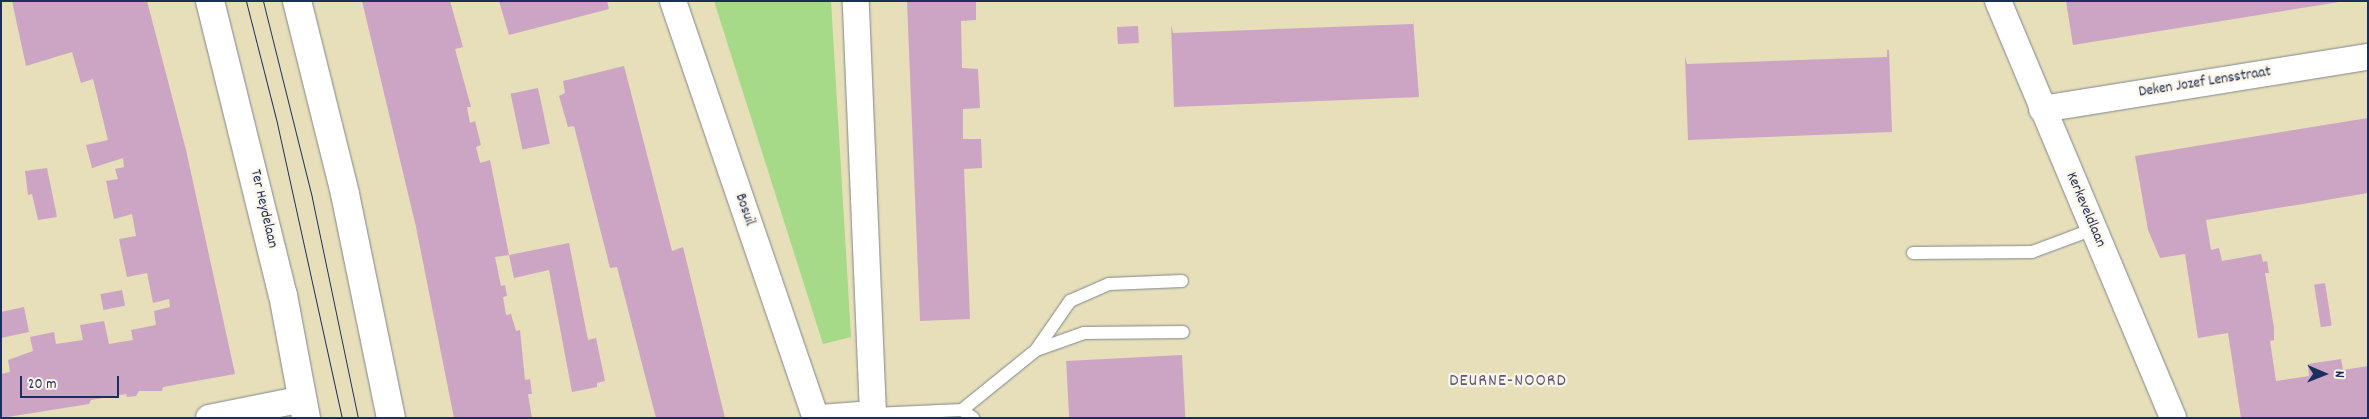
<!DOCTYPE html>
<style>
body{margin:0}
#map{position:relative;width:2369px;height:419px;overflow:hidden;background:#e6dfba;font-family:Dekko,sans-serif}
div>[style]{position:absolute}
.green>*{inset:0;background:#a6d988}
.building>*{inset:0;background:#cca4c4;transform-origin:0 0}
.roads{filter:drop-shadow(0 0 1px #80878c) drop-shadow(0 0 1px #80878c)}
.service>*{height:12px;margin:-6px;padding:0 6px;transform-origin:6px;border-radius:6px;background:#fff}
.minor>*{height:26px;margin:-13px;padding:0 13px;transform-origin:13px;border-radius:13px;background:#fff}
.tertiary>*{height:28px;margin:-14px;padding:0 14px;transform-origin:14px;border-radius:14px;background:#fff}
.tram>*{height:1px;margin:-0.5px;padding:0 0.5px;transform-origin:0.5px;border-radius:0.5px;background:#1b2f5e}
span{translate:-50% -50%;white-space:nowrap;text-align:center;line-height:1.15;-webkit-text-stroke:4.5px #fcf5e5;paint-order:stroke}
.street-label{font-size:15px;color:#1b2f5e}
.quarter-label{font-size:18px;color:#595882;letter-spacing:1px}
.frame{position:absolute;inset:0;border:2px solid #1b2f5e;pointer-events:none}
.north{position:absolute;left:2299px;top:349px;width:50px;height:50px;-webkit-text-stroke:4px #fcf5e5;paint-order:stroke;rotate:91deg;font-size:14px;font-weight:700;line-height:20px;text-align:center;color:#1b2f5e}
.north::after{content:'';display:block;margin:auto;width:18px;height:22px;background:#1b2f5e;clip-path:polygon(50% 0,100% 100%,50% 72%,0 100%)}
.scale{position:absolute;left:20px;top:376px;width:99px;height:22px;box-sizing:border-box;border:2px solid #1b2f5e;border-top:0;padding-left:6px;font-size:15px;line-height:18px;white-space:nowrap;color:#1b2f5e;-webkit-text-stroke:4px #fcf5e5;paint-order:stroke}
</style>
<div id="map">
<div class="green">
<i style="clip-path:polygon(714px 1px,831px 1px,851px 337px,823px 344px)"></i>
</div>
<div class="building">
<i style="clip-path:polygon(12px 1px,147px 1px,186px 150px,235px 374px,163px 387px,162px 391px,139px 391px,136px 396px,127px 397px,126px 394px,91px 400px,89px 404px,1px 418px,1px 374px,10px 372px,8px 360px,33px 351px,30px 337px,54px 332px,56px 344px,83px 340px,80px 325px,104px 321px,109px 344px,133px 340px,131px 330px,156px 325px,154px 311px,170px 307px,169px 299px,153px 303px,147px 273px,127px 277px,119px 239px,136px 236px,132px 214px,114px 219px,106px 181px,118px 179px,115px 169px,124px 167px,123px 158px,92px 168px,86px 145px,108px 140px,93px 79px,81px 83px,72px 52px,26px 66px)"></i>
<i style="clip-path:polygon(362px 1px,450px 1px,463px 47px,455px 49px,471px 107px,467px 107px,470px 123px,475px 121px,481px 145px,476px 147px,480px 163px,490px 160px,509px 255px,495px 257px,501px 286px,505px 285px,507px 296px,503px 297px,506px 315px,511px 314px,516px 331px,520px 330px,525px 380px,530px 379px,532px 394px,528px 394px,532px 418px,454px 418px,416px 227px)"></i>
<i style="clip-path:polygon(499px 1px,607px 1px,609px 9px,509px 35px)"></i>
<i style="clip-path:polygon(907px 1px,976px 1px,976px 20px,961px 21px,962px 68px,978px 69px,980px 108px,963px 109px,963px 139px,981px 139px,982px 168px,964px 169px,970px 319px,920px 321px)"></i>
<i style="clip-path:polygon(2066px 1px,2338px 1px,2339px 2px,2073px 45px)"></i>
<i style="clip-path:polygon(1413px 18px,1419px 97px,1174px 107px,1171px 25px,1173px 33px,1413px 24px)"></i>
<i style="left:1138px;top:26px;width:17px;height:21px;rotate:87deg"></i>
<i style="clip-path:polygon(1887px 50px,1889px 50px,1892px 132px,1688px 140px,1685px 56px,1687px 64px,1887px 57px)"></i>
<i style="clip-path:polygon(624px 66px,672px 251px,683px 247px,725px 418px,656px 418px,617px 267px,610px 268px,574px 126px,568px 127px,559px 96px,565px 93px,563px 81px)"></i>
<i style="left:538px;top:88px;width:57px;height:28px;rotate:78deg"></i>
<i style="clip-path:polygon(2368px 118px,2368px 193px,2206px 220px,2211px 250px,2219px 248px,2222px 261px,2261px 254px,2263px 262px,2267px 261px,2269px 273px,2265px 273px,2274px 328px,2274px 340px,2270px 341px,2276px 381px,2309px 376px,2308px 364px,2341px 359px,2343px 370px,2368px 366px,2368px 418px,2241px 418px,2228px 333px,2198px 338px,2185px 254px,2160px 258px,2148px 230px,2135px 156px)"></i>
<i style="clip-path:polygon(47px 168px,57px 217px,38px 220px,32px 194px,28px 195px,25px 171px)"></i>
<i style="clip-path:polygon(569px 243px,588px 340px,596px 338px,605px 381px,597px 383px,597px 387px,572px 392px,549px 270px,514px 278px,509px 255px)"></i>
<i style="left:2325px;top:283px;width:43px;height:11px;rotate:81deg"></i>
<i style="left:122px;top:290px;width:16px;height:22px;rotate:79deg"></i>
<i style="clip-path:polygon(24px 307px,29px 332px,1px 338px,1px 312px)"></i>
<i style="left:1182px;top:355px;width:63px;height:116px;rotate:87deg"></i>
</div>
<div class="roads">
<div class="service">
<i style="left:1913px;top:253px;width:119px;rotate:-0.5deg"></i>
<i style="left:2032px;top:252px;width:66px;rotate:-20.4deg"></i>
<i style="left:1036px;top:350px;width:51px;rotate:-19.5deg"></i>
<i style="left:1084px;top:333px;width:99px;rotate:-0.6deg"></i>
<i style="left:962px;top:410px;width:95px;rotate:-39deg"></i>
<i style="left:1036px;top:350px;width:60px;rotate:-55.2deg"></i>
<i style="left:1070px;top:301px;width:43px;rotate:-23.6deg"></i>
<i style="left:1109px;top:284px;width:73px;rotate:-2.4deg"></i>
<i style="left:962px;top:410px;width:14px;rotate:36deg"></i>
<i style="left:873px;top:414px;width:89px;rotate:-2.6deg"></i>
</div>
<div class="minor">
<i style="left:673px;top:1px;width:441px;rotate:71.1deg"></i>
<i style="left:1998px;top:1px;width:452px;rotate:67.2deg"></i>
<i style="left:2042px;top:109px;width:330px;rotate:-9.1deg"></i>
<i style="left:209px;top:418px;width:96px;rotate:-11.4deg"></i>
<i style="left:820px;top:418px;width:53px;rotate:-4.3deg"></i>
<i style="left:873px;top:414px;width:413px;rotate:-92.4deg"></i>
</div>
<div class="tertiary">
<i style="left:210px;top:1px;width:303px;rotate:76.1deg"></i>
<i style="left:283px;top:295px;width:125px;rotate:79.4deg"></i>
<i style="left:297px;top:1px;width:199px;rotate:76deg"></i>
<i style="left:345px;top:194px;width:229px;rotate:78.4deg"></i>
</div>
</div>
<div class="tram">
<i style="left:246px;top:1px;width:126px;rotate:75.7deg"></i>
<i style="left:277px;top:123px;width:302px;rotate:77.6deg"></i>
<i style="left:263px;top:1px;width:203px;rotate:76deg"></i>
<i style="left:312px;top:198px;width:225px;rotate:78.2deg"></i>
</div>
<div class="street-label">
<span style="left:2205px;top:83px;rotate:-9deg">Deken Jozef Lensstraat</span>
<span style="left:263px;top:209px;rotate:77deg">Ter Heydelaan</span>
<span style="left:744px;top:210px;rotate:71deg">Bosuil</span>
<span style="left:2085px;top:210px;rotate:67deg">Kerkeveldlaan</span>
</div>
<div class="quarter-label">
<span style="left:1508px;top:382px">DEURNE-NOORD</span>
</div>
<div class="frame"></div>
<div class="north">N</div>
<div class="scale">20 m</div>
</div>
